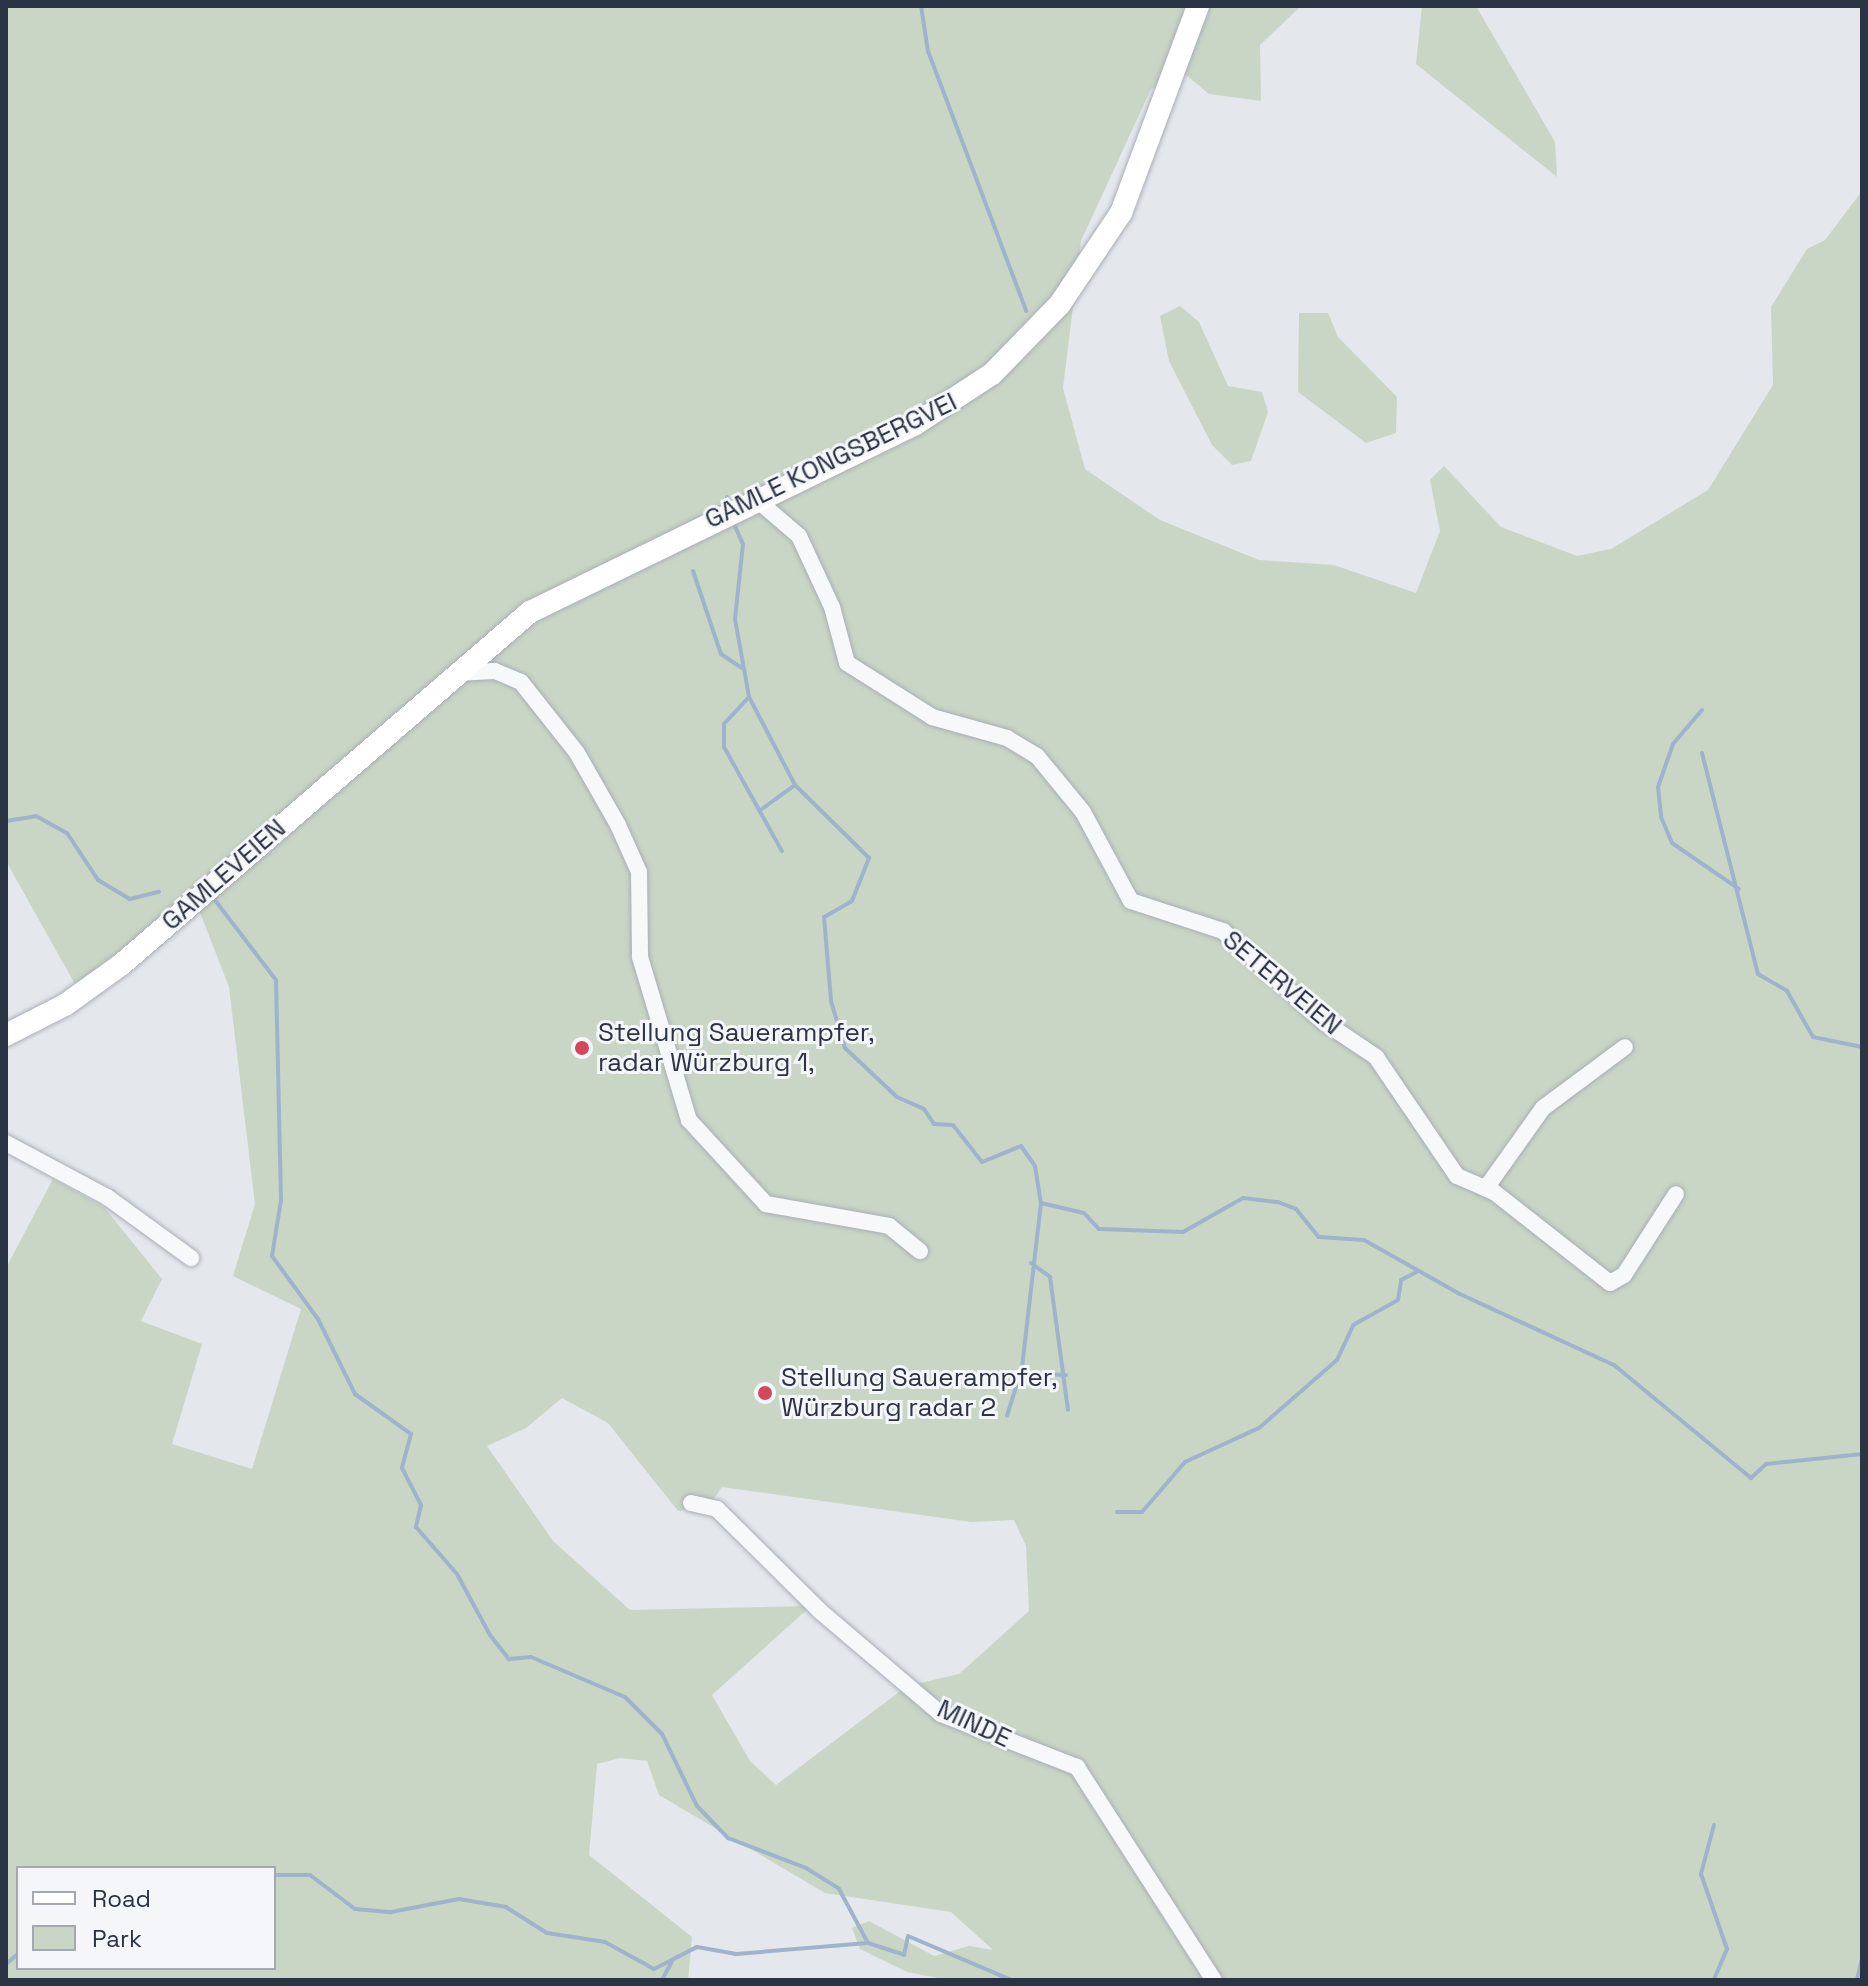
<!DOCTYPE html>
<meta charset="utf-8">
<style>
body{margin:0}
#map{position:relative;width:1868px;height:1986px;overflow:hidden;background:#e4e7ec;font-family:"Space Grotesk",sans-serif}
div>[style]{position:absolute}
.green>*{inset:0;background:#c9d6c5}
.stream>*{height:4px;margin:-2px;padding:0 2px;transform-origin:2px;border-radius:2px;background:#9fb4cc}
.roads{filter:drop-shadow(0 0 2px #a9aeb7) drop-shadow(0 0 2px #a9aeb7)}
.minor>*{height:16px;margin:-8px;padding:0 8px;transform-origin:8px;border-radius:8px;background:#f7f8fa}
.major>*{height:22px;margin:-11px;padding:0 11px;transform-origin:11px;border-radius:11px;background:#fff}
.dots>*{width:22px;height:22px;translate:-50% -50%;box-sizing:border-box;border:4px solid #f4f6f9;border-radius:50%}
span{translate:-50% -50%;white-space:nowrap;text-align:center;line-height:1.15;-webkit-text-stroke:6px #f4f6f9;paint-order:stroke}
.street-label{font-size:26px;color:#2b3445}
.poi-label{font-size:26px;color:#2b3445}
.left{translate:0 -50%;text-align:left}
.frame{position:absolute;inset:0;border:8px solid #2b3445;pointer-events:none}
.legend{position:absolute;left:16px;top:1866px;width:260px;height:104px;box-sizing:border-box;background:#f4f6f9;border:2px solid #a4a8b1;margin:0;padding:10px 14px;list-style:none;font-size:24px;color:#2b3445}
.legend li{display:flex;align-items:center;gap:16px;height:40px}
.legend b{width:40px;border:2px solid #a4a8b1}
</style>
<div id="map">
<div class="green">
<i style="clip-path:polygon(evenodd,6px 6px,1301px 6px,1260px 45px,1261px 101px,1209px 94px,1186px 75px,1151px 89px,1081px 241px,1063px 388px,1085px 469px,1160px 520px,1259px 560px,1334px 565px,1416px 593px,1440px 531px,1430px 480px,1444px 466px,1501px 527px,1577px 556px,1611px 549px,1708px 490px,1773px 385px,1771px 307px,1807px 249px,1825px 240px,1862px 191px,1862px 1980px,948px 1980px,907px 1972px,860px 1949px,852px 1928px,869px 1921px,934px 1956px,969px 1946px,993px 1950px,951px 1912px,825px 1893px,659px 1795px,647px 1761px,620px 1758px,597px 1764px,589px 1855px,692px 1937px,688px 1980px,6px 1980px,6px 1268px,53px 1179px,104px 1207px,162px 1279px,141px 1321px,202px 1344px,172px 1444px,252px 1469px,301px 1309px,233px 1276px,255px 1204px,229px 987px,192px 892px,76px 986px,6px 861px,6px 6px,562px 1398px,608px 1423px,678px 1511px,708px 1507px,722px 1487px,971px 1522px,1014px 1520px,1026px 1546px,1029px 1611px,959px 1674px,907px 1686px,776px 1785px,750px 1761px,712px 1695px,811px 1606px,630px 1610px,553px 1541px,487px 1446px,526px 1428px,562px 1398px,6px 6px,18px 1868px,274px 1868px,274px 1968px,18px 1968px,18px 1868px)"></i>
<i style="clip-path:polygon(1422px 6px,1476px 6px,1555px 142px,1557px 177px,1416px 64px)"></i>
<i style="clip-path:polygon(1180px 306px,1199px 322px,1228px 386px,1262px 392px,1268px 412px,1251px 461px,1232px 465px,1212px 445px,1169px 361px,1160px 316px)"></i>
<i style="clip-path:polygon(1299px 313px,1328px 313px,1338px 337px,1397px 397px,1396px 433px,1366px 443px,1298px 392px)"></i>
</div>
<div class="stream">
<i style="left:921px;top:6px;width:46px;rotate:81.2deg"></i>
<i style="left:928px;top:51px;width:278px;rotate:69.3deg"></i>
<i style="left:727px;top:497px;width:3px;rotate:90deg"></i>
<i style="left:734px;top:524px;width:22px;rotate:66deg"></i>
<i style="left:743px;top:544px;width:75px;rotate:96.1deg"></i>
<i style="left:735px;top:619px;width:79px;rotate:79.8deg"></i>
<i style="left:749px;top:697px;width:99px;rotate:62.4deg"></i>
<i style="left:795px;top:785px;width:104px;rotate:44.6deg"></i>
<i style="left:869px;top:858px;width:46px;rotate:111.6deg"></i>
<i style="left:852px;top:901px;width:32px;rotate:150deg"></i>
<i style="left:824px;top:917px;width:84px;rotate:85.2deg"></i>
<i style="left:831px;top:1001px;width:49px;rotate:73.4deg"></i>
<i style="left:845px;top:1048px;width:71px;rotate:43.3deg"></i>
<i style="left:897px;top:1097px;width:30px;rotate:24deg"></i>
<i style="left:924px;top:1109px;width:18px;rotate:56deg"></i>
<i style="left:934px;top:1124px;width:19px;rotate:3deg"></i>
<i style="left:953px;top:1125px;width:47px;rotate:51.9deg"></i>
<i style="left:982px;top:1162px;width:42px;rotate:-22.3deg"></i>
<i style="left:1021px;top:1146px;width:24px;rotate:55deg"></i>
<i style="left:1035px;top:1166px;width:37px;rotate:81deg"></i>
<i style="left:1041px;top:1203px;width:166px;rotate:96.6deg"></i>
<i style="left:1022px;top:1368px;width:50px;rotate:107.4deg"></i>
<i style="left:693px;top:571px;width:88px;rotate:71.4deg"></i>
<i style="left:721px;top:654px;width:25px;rotate:34deg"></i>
<i style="left:749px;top:697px;width:37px;rotate:133deg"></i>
<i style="left:724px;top:724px;width:23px;rotate:90deg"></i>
<i style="left:724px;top:747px;width:119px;rotate:60.9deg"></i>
<i style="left:1702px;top:710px;width:45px;rotate:130.5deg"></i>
<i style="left:1673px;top:744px;width:46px;rotate:109.2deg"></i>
<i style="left:1658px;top:787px;width:30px;rotate:84deg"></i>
<i style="left:1661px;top:817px;width:28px;rotate:67deg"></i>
<i style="left:1672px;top:843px;width:81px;rotate:34.5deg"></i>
<i style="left:1702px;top:753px;width:228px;rotate:75.8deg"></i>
<i style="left:1758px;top:974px;width:34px;rotate:30deg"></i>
<i style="left:1787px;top:991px;width:53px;rotate:60.5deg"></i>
<i style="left:1813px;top:1037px;width:50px;rotate:11.5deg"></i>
<i style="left:762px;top:809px;width:41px;rotate:-36deg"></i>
<i style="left:6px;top:821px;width:30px;rotate:-9deg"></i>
<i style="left:36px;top:816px;width:35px;rotate:29deg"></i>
<i style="left:67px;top:833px;width:56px;rotate:56.6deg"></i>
<i style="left:98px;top:880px;width:37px;rotate:31deg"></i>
<i style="left:130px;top:899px;width:30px;rotate:-14deg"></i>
<i style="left:211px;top:895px;width:107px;rotate:52.6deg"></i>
<i style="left:276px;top:980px;width:220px;rotate:88.7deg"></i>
<i style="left:281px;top:1200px;width:57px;rotate:99.1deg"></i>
<i style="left:272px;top:1256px;width:78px;rotate:53.9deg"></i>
<i style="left:318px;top:1319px;width:84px;rotate:63.7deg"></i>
<i style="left:355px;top:1394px;width:69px;rotate:35.5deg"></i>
<i style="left:411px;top:1434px;width:35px;rotate:105deg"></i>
<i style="left:402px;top:1468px;width:42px;rotate:62.8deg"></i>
<i style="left:421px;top:1505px;width:23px;rotate:103deg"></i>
<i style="left:416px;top:1527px;width:62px;rotate:48.9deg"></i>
<i style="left:457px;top:1574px;width:69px;rotate:61.6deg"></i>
<i style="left:490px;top:1635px;width:31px;rotate:52deg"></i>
<i style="left:509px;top:1659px;width:22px;rotate:-5deg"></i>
<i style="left:531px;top:1657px;width:102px;rotate:23.1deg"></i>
<i style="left:625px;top:1697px;width:52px;rotate:45deg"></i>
<i style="left:662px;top:1734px;width:80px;rotate:64.1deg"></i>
<i style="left:697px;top:1806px;width:45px;rotate:45.9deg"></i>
<i style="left:728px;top:1838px;width:84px;rotate:21deg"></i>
<i style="left:806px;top:1868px;width:39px;rotate:32deg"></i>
<i style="left:839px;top:1889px;width:61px;rotate:61.8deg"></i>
<i style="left:868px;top:1943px;width:38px;rotate:18deg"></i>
<i style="left:904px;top:1955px;width:19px;rotate:-78deg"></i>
<i style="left:908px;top:1936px;width:112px;rotate:23.1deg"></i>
<i style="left:1041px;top:1203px;width:44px;rotate:13.1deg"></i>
<i style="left:1084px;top:1213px;width:22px;rotate:47deg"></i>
<i style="left:1099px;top:1229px;width:84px;rotate:2deg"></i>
<i style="left:1183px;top:1232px;width:69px;rotate:-29.5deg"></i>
<i style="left:1243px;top:1198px;width:35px;rotate:7deg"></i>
<i style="left:1278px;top:1202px;width:19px;rotate:21deg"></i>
<i style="left:1296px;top:1209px;width:36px;rotate:51deg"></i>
<i style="left:1319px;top:1237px;width:45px;rotate:3.8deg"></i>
<i style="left:1364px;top:1240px;width:110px;rotate:29.4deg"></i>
<i style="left:1460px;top:1294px;width:170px;rotate:24.8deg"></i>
<i style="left:1614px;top:1365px;width:178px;rotate:39.5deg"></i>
<i style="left:1751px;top:1478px;width:21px;rotate:-43deg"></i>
<i style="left:1766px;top:1464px;width:97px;rotate:-5.9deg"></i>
<i style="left:1031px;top:1263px;width:24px;rotate:36deg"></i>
<i style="left:1050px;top:1277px;width:134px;rotate:82.3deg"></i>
<i style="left:1038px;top:1374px;width:28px;rotate:2deg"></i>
<i style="left:1117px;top:1512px;width:25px"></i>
<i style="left:1142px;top:1512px;width:66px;rotate:-49.3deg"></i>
<i style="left:1185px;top:1462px;width:81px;rotate:-24.7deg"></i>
<i style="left:1259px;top:1428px;width:103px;rotate:-41.1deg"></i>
<i style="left:1337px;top:1360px;width:38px;rotate:-65deg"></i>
<i style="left:1353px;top:1325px;width:51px;rotate:-29.1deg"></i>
<i style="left:1398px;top:1300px;width:20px;rotate:-81deg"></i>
<i style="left:1401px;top:1280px;width:18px;rotate:-27deg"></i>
<i style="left:1714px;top:1825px;width:51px;rotate:104.9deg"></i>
<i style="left:1701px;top:1874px;width:79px;rotate:70.9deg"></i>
<i style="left:1727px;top:1949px;width:34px;rotate:113deg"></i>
<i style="left:274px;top:1875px;width:36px"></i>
<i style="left:310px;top:1875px;width:56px;rotate:37.1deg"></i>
<i style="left:355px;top:1909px;width:36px;rotate:5deg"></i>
<i style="left:391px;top:1912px;width:69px;rotate:-10.8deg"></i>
<i style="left:459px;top:1899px;width:48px;rotate:9.7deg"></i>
<i style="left:506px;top:1907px;width:49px;rotate:32.4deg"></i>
<i style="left:547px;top:1933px;width:59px;rotate:8.8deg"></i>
<i style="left:605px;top:1942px;width:56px;rotate:28.9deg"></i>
<i style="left:654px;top:1969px;width:48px;rotate:-27.1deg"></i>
<i style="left:697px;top:1947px;width:40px;rotate:10deg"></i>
<i style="left:736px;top:1954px;width:132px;rotate:-4.8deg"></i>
<i style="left:6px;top:1964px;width:16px;rotate:-40deg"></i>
<i style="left:662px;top:1980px;width:21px;rotate:-62deg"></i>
<i style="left:1857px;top:1980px;width:23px;rotate:-77deg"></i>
</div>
<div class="roads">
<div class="minor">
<i style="left:757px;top:500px;width:55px;rotate:40.6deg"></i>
<i style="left:799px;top:536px;width:78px;rotate:65.1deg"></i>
<i style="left:832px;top:607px;width:58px;rotate:75deg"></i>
<i style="left:847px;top:663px;width:101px;rotate:32.4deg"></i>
<i style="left:932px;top:717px;width:78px;rotate:15.6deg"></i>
<i style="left:1007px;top:738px;width:35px;rotate:31deg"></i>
<i style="left:1037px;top:756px;width:72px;rotate:50.6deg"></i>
<i style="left:1083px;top:812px;width:101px;rotate:61.7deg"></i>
<i style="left:1131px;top:901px;width:97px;rotate:18.1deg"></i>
<i style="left:1223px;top:931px;width:136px;rotate:42deg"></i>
<i style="left:1324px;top:1022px;width:63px;rotate:33.9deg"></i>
<i style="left:1376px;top:1057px;width:144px;rotate:55.8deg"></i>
<i style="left:1457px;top:1176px;width:40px;rotate:23.4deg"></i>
<i style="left:1494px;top:1192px;width:147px;rotate:38.1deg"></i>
<i style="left:1610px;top:1283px;width:16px;rotate:-30deg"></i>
<i style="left:1624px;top:1275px;width:96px;rotate:-57.3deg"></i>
<i style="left:455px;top:673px;width:40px;rotate:-2.9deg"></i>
<i style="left:495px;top:671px;width:28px;rotate:23deg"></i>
<i style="left:521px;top:682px;width:90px;rotate:51.7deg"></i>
<i style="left:577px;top:753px;width:83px;rotate:60.3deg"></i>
<i style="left:618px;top:825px;width:51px;rotate:65.9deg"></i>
<i style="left:639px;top:872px;width:85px;rotate:89.3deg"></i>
<i style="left:640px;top:957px;width:170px;rotate:73.3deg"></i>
<i style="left:689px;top:1120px;width:114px;rotate:47.5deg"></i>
<i style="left:766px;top:1204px;width:125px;rotate:10.1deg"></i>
<i style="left:889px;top:1226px;width:40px;rotate:39deg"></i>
<i style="left:6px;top:1143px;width:115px;rotate:28.1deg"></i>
<i style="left:107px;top:1197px;width:104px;rotate:36deg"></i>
<i style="left:1486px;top:1188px;width:98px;rotate:-54.5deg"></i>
<i style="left:1543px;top:1108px;width:102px;rotate:-36.6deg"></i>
<i style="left:691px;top:1503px;width:27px;rotate:13deg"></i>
<i style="left:717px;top:1509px;width:145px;rotate:44.7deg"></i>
<i style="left:820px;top:1611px;width:159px;rotate:40.4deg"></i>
<i style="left:941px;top:1714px;width:146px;rotate:21.3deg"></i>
<i style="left:1077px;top:1767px;width:253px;rotate:57.3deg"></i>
</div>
<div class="major">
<i style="left:6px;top:1035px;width:66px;rotate:-27deg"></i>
<i style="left:65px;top:1005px;width:70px;rotate:-35.7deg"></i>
<i style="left:122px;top:964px;width:539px;rotate:-40.79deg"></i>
<i style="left:530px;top:612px;width:427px;rotate:-26deg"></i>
<i style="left:914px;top:425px;width:93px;rotate:-33.2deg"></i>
<i style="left:992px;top:374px;width:98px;rotate:-45.8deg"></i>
<i style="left:1060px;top:304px;width:110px;rotate:-56.2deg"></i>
<i style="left:1121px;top:213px;width:221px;rotate:-69.6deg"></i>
</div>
</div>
<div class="dots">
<i style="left:582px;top:1048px;background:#d1495b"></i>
<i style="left:765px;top:1393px;background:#d1495b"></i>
</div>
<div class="street-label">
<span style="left:831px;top:461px;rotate:-26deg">GAMLE KONGSBERGVEI</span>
<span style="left:224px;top:875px;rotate:-41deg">GAMLEVEIEN</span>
<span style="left:1282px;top:983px;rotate:40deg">SETERVEIEN</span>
<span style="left:974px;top:1724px;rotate:25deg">MINDE</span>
</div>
<div class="poi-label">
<span class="left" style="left:598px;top:1048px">Stellung Sauerampfer,<br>radar Würzburg 1,</span>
<span class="left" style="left:781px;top:1393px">Stellung Sauerampfer,<br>Würzburg radar 2</span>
</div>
<div class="frame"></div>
<ul class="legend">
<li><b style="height:10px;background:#fff"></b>Road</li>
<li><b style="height:22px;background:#c9d6c5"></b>Park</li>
</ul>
</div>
